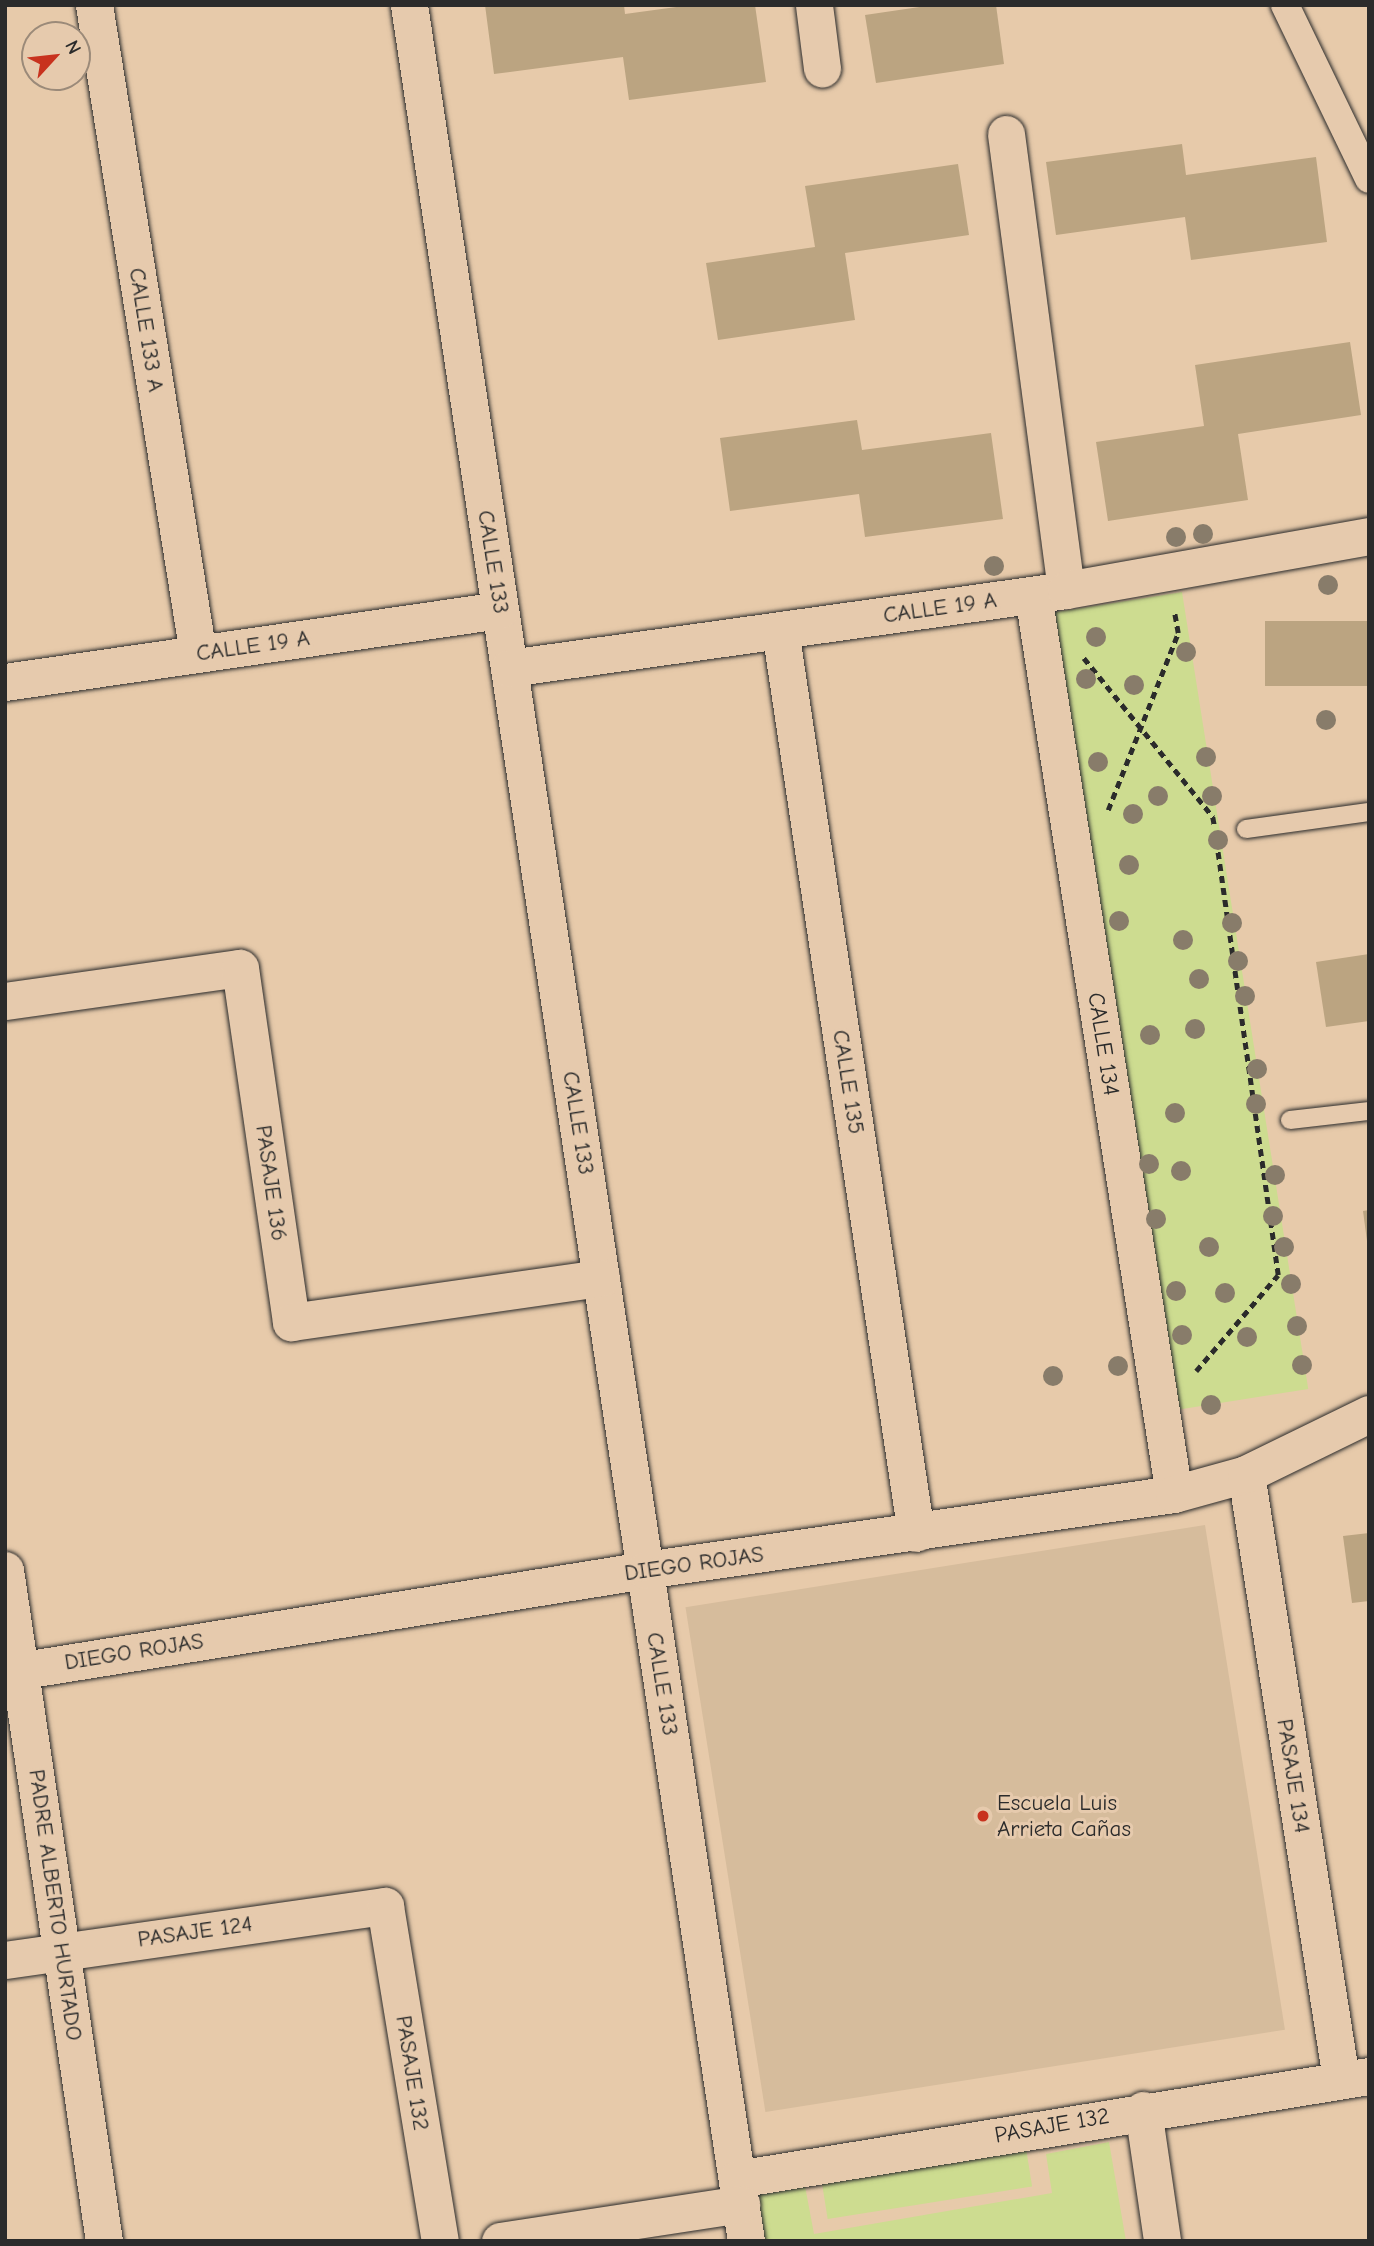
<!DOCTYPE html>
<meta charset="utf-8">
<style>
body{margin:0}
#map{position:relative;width:1374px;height:2246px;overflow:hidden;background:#e7caaa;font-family:"Comic Neue",sans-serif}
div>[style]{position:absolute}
.built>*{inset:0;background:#d6bc9c;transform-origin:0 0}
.green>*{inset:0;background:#cddc90;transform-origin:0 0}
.building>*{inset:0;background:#bba481;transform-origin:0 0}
.path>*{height:4.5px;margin-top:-2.25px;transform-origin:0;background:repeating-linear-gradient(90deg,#2b2b2b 0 7px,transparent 0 12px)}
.roads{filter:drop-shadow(0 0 2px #2b2b2b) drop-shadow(0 0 2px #2b2b2b)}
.service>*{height:18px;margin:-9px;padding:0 9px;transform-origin:9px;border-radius:9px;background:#e6caad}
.pedestrian>*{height:28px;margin:-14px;padding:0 14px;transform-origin:14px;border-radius:14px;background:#e6caad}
.minor>*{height:37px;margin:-18.5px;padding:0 18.5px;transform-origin:18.5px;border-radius:18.5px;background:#e6caad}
.trees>*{width:20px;height:20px;margin:-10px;border-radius:50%;background:#887c6a}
.dots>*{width:19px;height:19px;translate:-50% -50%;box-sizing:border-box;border:4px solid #e6caad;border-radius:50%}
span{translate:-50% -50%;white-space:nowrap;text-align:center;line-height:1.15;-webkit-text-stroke:6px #e6caad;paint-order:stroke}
.street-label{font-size:23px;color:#2b2b2b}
.poi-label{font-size:23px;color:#2b2b2b}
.left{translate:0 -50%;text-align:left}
.frame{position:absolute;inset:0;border:7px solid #2b2b2b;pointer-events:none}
.north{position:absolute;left:21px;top:21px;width:70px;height:70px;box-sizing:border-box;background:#e6caad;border:2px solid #9b8a79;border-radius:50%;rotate:63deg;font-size:19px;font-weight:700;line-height:28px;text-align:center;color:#2b2b2b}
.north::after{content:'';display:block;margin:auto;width:24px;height:32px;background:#c8321e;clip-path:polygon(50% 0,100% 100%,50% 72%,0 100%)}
</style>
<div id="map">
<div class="built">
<i style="left:1205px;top:1525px;width:511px;height:526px;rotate:81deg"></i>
</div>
<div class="green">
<i style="left:1182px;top:592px;width:807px;height:137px;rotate:81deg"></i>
<i style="clip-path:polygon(1109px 2142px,1126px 2241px,760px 2241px,752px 2194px,805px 2186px,814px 2234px,1052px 2193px,1046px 2154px)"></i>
<i style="left:1026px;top:2148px;width:39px;height:207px;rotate:81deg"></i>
</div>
<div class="building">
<i style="clip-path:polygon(485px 5px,624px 5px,625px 14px,691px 5px,755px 5px,766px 82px,629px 100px,623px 57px,494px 74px)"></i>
<i style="clip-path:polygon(933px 5px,996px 5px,1004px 64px,876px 83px,865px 15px)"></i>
<i style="clip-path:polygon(1182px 144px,1186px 175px,1316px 157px,1327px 242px,1191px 260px,1185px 217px,1056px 235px,1046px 162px)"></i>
<i style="clip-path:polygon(958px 164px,969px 235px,845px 253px,855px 320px,718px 340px,706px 263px,815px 247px,805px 186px)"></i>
<i style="clip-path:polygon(1350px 342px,1361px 415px,1238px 434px,1248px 500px,1108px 521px,1096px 442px,1204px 426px,1195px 365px)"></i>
<i style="clip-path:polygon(857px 420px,862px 450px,991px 433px,1003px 519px,865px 537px,859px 494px,730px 511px,720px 438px)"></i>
<i style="left:1369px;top:621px;width:65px;height:104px;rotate:90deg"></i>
<i style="clip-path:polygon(1369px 954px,1369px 1021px,1326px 1027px,1316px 962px)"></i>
<i style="clip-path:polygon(1369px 1210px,1369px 1241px,1367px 1241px,1363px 1211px)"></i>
<i style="clip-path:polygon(1369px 1533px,1369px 1601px,1352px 1603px,1343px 1536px)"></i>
</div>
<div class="path">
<i style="left:1084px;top:658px;width:205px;rotate:50.9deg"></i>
<i style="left:1213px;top:817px;width:11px;rotate:80deg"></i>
<i style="left:1108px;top:810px;width:190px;rotate:-68.4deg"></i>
<i style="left:1178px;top:633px;width:22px;rotate:-100deg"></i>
<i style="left:1196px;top:1371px;width:126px;rotate:-49.5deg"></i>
<i style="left:1278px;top:1275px;width:439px;rotate:-98.1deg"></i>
</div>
<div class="roads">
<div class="service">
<i style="left:1246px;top:829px;width:124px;rotate:-7.9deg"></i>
<i style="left:1290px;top:1120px;width:80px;rotate:-6.5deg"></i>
</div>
<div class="pedestrian">
<i style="left:1285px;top:5px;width:193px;rotate:64.2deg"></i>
</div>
<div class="minor">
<i style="left:94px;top:5px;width:657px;rotate:80.9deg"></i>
<i style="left:409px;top:5px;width:2261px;rotate:81.43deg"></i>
<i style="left:814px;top:5px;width:64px;rotate:82.8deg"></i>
<i style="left:1006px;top:134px;width:460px;rotate:82.5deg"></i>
<i style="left:1033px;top:595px;width:910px;rotate:81.09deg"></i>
<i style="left:780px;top:630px;width:913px;rotate:81.44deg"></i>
<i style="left:509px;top:668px;width:562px;rotate:-7.97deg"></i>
<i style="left:1066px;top:590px;width:308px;rotate:-10.1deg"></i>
<i style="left:5px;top:682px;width:500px;rotate:-8.28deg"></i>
<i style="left:5px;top:1001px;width:237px;rotate:-8deg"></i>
<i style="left:240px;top:968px;width:358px;rotate:81.8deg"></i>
<i style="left:291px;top:1322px;width:313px;rotate:-8.1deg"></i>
<i style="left:1246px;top:1474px;width:612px;rotate:81.08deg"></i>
<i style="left:5px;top:1570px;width:678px;rotate:81.61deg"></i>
<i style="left:5px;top:1673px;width:648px;rotate:-9.14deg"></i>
<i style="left:645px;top:1570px;width:534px;rotate:-8.18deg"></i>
<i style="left:1174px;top:1494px;width:75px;rotate:-15.5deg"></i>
<i style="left:1246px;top:1474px;width:137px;rotate:-26deg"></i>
<i style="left:5px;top:1960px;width:384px;rotate:-8.1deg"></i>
<i style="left:385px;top:1906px;width:339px;rotate:80.7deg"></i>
<i style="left:1143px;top:2110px;width:132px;rotate:81.7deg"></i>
<i style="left:737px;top:2179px;width:640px;rotate:-9.26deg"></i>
<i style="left:500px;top:2241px;width:244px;rotate:-8.7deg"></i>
</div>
</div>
<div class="trees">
<i style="left:1203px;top:534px"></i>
<i style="left:1176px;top:537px"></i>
<i style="left:994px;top:566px"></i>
<i style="left:1328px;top:585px"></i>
<i style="left:1096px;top:637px"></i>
<i style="left:1186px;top:652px"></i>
<i style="left:1086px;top:679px"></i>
<i style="left:1134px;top:685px"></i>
<i style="left:1326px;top:720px"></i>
<i style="left:1206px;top:757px"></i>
<i style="left:1098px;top:762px"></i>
<i style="left:1158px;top:796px"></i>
<i style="left:1212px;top:796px"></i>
<i style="left:1133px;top:814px"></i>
<i style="left:1218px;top:840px"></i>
<i style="left:1129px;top:865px"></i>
<i style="left:1119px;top:921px"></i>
<i style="left:1232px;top:923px"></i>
<i style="left:1183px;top:940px"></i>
<i style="left:1238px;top:961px"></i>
<i style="left:1199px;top:979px"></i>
<i style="left:1245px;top:996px"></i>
<i style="left:1195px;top:1029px"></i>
<i style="left:1150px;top:1035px"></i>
<i style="left:1257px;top:1069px"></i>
<i style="left:1256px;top:1104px"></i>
<i style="left:1175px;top:1113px"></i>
<i style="left:1149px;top:1164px"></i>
<i style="left:1181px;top:1171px"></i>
<i style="left:1275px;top:1175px"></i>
<i style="left:1273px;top:1216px"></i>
<i style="left:1156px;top:1219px"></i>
<i style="left:1209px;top:1247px"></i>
<i style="left:1284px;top:1247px"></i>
<i style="left:1291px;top:1284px"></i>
<i style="left:1176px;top:1291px"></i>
<i style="left:1225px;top:1293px"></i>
<i style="left:1297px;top:1326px"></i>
<i style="left:1182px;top:1335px"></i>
<i style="left:1247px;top:1337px"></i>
<i style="left:1302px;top:1365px"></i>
<i style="left:1118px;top:1366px"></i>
<i style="left:1053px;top:1376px"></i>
<i style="left:1211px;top:1405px"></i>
</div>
<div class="dots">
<i style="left:983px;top:1816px;background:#c8321e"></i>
</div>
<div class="street-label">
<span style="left:146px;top:330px;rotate:81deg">CALLE 133 A</span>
<span style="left:493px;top:562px;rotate:81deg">CALLE 133</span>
<span style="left:940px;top:608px;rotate:-8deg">CALLE 19 A</span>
<span style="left:253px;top:646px;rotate:-8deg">CALLE 19 A</span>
<span style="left:1103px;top:1044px;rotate:81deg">CALLE 134</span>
<span style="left:848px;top:1082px;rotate:81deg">CALLE 135</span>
<span style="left:578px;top:1123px;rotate:81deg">CALLE 133</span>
<span style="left:271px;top:1183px;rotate:82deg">PASAJE 136</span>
<span style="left:694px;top:1564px;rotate:-8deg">DIEGO ROJAS</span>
<span style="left:134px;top:1652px;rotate:-9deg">DIEGO ROJAS</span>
<span style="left:662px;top:1684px;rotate:81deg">CALLE 133</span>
<span style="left:1293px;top:1776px;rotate:81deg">PASAJE 134</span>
<span style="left:55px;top:1905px;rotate:82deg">PADRE ALBERTO HURTADO</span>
<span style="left:195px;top:1932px;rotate:-8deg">PASAJE 124</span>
<span style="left:412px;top:2073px;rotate:81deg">PASAJE 132</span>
<span style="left:1052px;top:2126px;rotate:-10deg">PASAJE 132</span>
</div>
<div class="poi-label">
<span class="left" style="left:997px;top:1816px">Escuela Luis<br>Arrieta Cañas</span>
</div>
<div class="frame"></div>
<div class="north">N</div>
</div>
